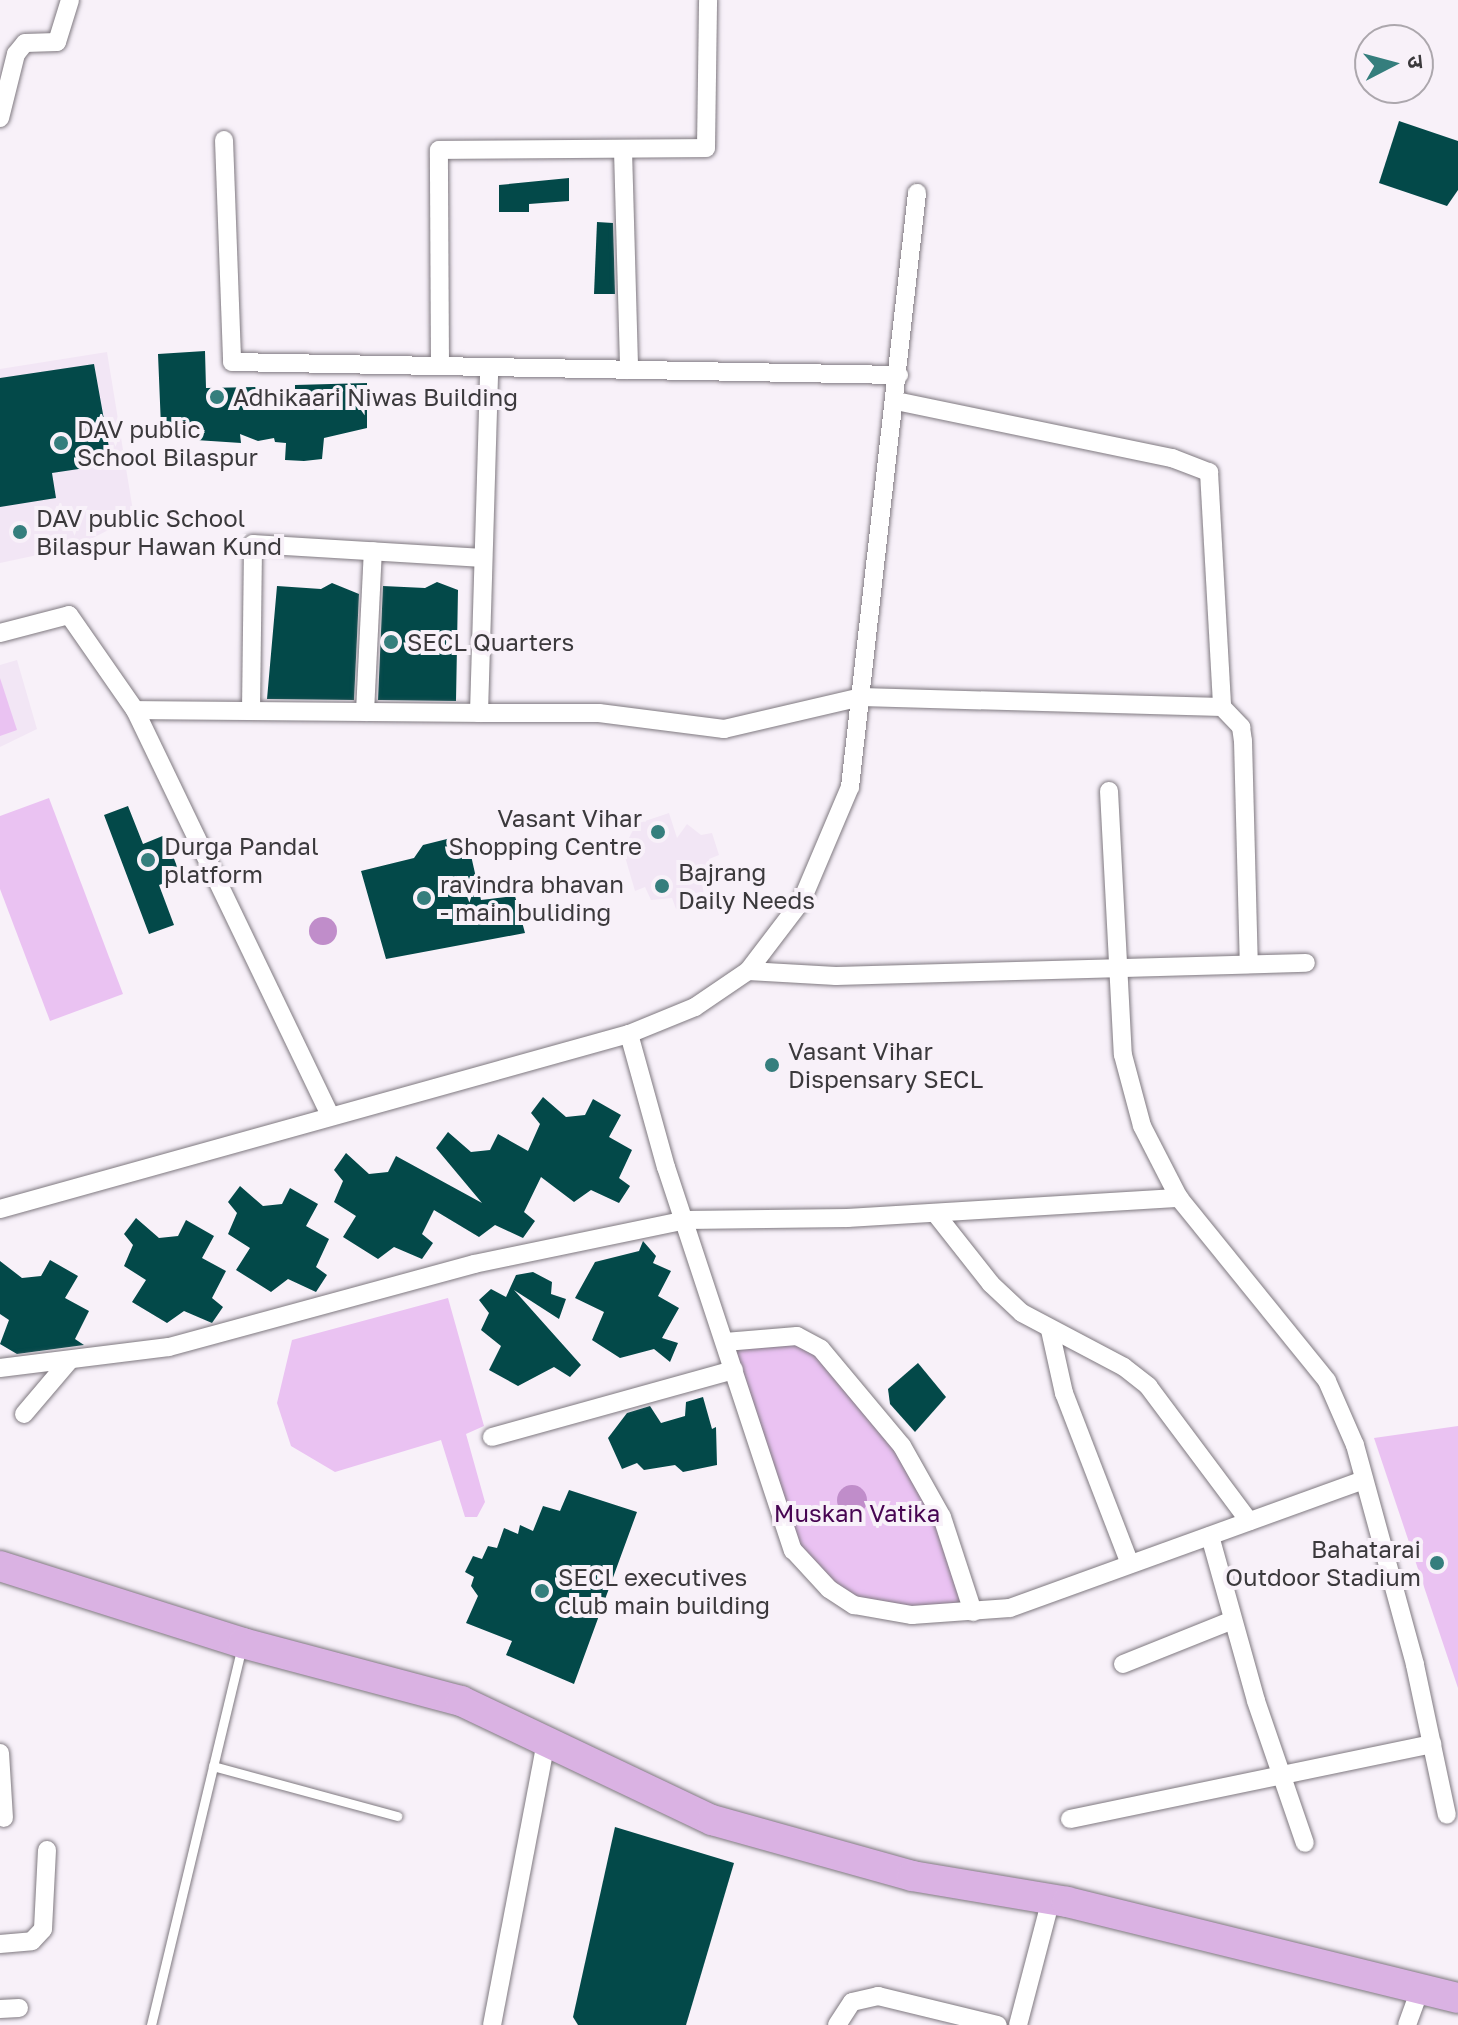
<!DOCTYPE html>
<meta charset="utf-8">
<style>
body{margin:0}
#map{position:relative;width:1458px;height:2025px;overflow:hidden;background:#f8f1f9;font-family:"Golos Text","Noto Sans Devanagari",sans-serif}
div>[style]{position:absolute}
.built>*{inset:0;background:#f2e6f5}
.green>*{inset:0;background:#eac2f2}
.water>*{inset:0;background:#c08dca}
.round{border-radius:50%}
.building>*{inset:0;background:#034949}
.roads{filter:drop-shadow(0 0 2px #7f7980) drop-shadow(0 0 2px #7f7980)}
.lane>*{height:9px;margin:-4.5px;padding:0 4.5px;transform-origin:4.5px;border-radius:4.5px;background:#fff}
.street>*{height:18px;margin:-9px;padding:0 9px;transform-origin:9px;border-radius:9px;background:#fff}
.primary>*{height:30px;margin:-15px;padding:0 15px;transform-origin:15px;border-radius:15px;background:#dab2e3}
.dots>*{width:22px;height:22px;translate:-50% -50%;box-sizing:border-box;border:4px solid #f8f1f9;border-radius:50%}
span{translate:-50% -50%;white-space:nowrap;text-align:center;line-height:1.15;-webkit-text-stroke:8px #f8f1f9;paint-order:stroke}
.poi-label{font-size:24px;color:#3b393c}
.left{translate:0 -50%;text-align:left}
.right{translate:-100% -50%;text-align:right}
.park-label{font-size:24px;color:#470552}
.north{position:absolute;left:1354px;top:24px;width:80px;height:80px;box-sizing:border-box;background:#f8f1f9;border:2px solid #aca7ad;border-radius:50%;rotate:84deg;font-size:22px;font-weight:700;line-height:32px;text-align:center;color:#3b393c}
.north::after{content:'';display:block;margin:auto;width:28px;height:36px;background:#357e7d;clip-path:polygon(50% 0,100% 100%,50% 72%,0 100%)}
</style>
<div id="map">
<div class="built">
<i style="clip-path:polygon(107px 352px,134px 517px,75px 547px,0 563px,0 369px)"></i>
<i style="clip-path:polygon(17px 660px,37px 729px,0 747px,0 665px)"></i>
<i style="clip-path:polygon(669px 813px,677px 838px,687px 824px,701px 835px,712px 833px,719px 855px,709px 859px,714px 875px,701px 879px,705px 899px,676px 909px,672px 898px,651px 900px,645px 887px,635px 891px,623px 850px,636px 824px)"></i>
</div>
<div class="green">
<i style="clip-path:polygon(0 678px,17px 730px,0 736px)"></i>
<i style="clip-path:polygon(49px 798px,123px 994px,50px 1021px,0 889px,0 816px)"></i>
<i style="clip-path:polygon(448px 1298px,484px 1426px,466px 1434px,485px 1502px,477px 1517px,465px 1517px,441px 1440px,335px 1472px,291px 1446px,277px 1403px,292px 1340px)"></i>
<i style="clip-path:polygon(769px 1336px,821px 1349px,942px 1517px,970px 1609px,854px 1605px,808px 1568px,725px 1342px)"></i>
<i style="clip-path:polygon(1458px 1426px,1458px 1688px,1374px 1438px)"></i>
</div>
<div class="water">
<i class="round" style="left:309px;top:917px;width:28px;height:28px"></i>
<i class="round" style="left:837px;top:1485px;width:30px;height:30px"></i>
</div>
<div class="building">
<i style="clip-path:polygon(1399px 121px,1458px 141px,1458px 190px,1447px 206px,1379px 183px)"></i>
<i style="clip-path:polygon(569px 178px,569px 201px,529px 204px,529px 212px,499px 212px,499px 185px)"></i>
<i style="clip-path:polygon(597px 222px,613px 223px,615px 294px,594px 294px)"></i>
<i style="clip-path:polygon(205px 351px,206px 388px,262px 387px,261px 401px,295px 398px,295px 385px,367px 383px,367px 428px,324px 438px,322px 459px,304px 461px,285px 460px,286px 443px,275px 442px,274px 438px,258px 441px,240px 434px,241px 443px,196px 440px,194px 434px,178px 432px,178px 426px,161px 427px,158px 354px)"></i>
<i style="clip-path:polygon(94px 364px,112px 464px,52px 473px,56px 498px,0 507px,0 378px)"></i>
<i style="clip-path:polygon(437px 582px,458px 590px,456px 701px,378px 700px,383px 586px,425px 588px)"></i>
<i style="clip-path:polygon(332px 583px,359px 594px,354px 700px,267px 699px,277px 586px,321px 589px)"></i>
<i style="clip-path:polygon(128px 806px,143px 844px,165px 835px,181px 877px,159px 885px,174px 925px,149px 934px,104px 815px)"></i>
<i style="clip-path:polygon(455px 837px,470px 851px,481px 900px,515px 896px,525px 933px,386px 959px,361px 871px,414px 858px,423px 845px)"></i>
<i style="clip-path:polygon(543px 1097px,566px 1117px,585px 1115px,593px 1099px,621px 1115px,609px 1137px,632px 1150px,619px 1178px,630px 1186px,619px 1203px,591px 1190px,574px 1202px,541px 1177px,524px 1212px,535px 1221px,523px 1238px,495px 1225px,479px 1237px,434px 1210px,422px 1234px,433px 1243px,422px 1259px,394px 1247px,378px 1259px,343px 1237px,356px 1216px,334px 1202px,343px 1181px,334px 1170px,346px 1153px,369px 1174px,388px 1172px,396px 1156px,482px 1203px,436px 1148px,448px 1132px,471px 1152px,490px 1150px,498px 1134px,528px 1151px,540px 1124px,531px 1113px)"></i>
<i style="clip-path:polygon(240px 1186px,263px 1206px,282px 1204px,290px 1188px,318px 1204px,306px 1226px,329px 1239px,316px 1267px,327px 1275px,316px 1292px,288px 1279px,271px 1292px,236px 1270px,250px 1248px,228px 1234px,237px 1213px,228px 1202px)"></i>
<i style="clip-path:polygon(136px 1218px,159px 1238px,178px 1236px,186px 1220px,214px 1236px,202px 1258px,226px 1271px,212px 1298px,223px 1307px,212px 1323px,184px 1311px,167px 1323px,132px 1302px,146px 1280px,124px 1266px,133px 1245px,124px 1234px)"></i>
<i style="clip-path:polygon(643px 1241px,656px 1256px,653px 1263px,671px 1271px,658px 1296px,679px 1308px,662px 1338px,678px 1343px,670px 1362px,654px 1349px,620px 1358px,592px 1340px,604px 1312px,575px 1298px,595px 1262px,639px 1251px)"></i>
<i style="clip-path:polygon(50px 1260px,78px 1276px,65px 1298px,89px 1311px,75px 1339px,84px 1345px,17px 1354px,0 1344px,9px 1320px,0 1314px,0 1261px,22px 1278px,41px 1276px)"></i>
<i style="clip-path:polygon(533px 1272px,552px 1282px,551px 1294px,566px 1299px,559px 1319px,514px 1290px,581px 1365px,570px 1377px,554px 1367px,518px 1386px,489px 1370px,501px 1346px,481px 1330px,489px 1313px,479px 1300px,491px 1289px,506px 1297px,516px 1275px)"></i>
<i style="clip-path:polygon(918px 1363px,946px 1397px,915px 1432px,890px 1404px,888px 1389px)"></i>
<i style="clip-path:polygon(703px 1397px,712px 1429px,716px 1427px,717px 1465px,683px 1472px,675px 1465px,644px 1470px,637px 1463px,622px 1469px,608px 1438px,627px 1413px,650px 1406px,661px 1423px,685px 1416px,686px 1402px)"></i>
<i style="clip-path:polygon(569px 1490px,637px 1512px,574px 1684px,506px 1655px,512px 1641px,466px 1623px,478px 1596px,471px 1586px,474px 1577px,465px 1572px,473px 1556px,482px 1559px,488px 1546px,497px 1548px,504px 1528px,518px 1534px,520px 1525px,533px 1531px,543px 1506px,560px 1511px)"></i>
<i style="clip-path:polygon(615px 1827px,734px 1863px,686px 2025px,578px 2025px,573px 2017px)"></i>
</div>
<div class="roads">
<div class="lane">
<i style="left:213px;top:1766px;width:191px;rotate:15.2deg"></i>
<i style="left:151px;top:2025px;width:390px;rotate:-76.5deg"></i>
</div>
<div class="street">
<i style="left:0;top:118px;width:66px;rotate:-76deg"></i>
<i style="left:16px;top:54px;width:14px;rotate:-51deg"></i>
<i style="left:25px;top:43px;width:32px;rotate:-2deg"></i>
<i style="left:57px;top:42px;width:44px;rotate:-72.8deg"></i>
<i style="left:224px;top:140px;width:222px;rotate:87.9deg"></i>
<i style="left:232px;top:362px;width:667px;rotate:1.12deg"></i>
<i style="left:623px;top:150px;width:220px;rotate:88.4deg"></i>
<i style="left:440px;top:366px;width:216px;rotate:-90.3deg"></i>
<i style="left:439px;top:150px;width:267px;rotate:-0.4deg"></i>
<i style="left:706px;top:148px;width:148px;rotate:-89.2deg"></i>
<i style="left:896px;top:401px;width:282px;rotate:11.7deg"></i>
<i style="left:1172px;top:458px;width:40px;rotate:21deg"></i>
<i style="left:1209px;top:472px;width:235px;rotate:86.8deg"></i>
<i style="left:0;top:633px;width:71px;rotate:-14.6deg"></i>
<i style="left:69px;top:615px;width:116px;rotate:55.2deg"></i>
<i style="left:135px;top:710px;width:449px;rotate:64.3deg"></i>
<i style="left:135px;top:710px;width:344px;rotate:0.5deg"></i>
<i style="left:479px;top:713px;width:346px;rotate:-88.3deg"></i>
<i style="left:251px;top:711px;width:167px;rotate:-89.3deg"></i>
<i style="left:253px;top:544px;width:230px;rotate:3.5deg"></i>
<i style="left:365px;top:712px;width:161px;rotate:-87.2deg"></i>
<i style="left:479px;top:713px;width:120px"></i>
<i style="left:599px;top:713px;width:126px;rotate:7.3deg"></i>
<i style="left:724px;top:729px;width:141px;rotate:-13.1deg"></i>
<i style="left:861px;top:697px;width:361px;rotate:1.6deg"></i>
<i style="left:1222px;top:707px;width:28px;rotate:46deg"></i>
<i style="left:1241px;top:727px;width:14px;rotate:82deg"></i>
<i style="left:1243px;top:741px;width:223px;rotate:88.5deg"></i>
<i style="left:1109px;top:791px;width:264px;rotate:87deg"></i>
<i style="left:1123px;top:1055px;width:73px;rotate:75deg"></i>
<i style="left:1142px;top:1126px;width:81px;rotate:62.8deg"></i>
<i style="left:1179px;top:1198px;width:235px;rotate:51deg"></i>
<i style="left:1327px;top:1381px;width:70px;rotate:66.4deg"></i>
<i style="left:1355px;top:1445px;width:228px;rotate:74.7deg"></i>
<i style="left:1415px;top:1665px;width:153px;rotate:78deg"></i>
<i style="left:748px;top:971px;width:88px;rotate:3.3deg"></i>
<i style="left:836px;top:976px;width:470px;rotate:-1.6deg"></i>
<i style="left:629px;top:1034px;width:138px;rotate:74.5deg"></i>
<i style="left:666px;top:1167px;width:404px;rotate:71.7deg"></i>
<i style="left:793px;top:1550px;width:53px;rotate:47.3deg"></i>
<i style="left:829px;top:1589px;width:30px;rotate:33deg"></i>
<i style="left:854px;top:1605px;width:59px;rotate:9.8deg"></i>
<i style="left:912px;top:1615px;width:98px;rotate:-4.1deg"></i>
<i style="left:1010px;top:1608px;width:376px;rotate:-19.9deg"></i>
<i style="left:0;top:1209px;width:653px;rotate:-15.55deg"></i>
<i style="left:629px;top:1034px;width:71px;rotate:-22.2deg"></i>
<i style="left:695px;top:1007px;width:64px;rotate:-34.2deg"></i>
<i style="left:748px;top:971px;width:89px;rotate:-52.7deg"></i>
<i style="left:802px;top:900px;width:123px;rotate:-67deg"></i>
<i style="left:850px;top:787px;width:598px;rotate:-83.56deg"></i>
<i style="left:935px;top:1213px;width:90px;rotate:51.7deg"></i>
<i style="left:991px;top:1284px;width:42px;rotate:43.1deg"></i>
<i style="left:1022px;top:1313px;width:115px;rotate:27.9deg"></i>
<i style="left:1124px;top:1367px;width:31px;rotate:38deg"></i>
<i style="left:1148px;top:1386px;width:169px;rotate:53.2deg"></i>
<i style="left:1050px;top:1330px;width:65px;rotate:77.5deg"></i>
<i style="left:1064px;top:1393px;width:183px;rotate:68.9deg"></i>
<i style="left:725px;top:1342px;width:72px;rotate:-4.8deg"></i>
<i style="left:797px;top:1336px;width:27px;rotate:28deg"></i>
<i style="left:821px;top:1349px;width:126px;rotate:50.1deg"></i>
<i style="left:902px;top:1446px;width:81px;rotate:60.6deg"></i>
<i style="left:942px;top:1517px;width:100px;rotate:71.9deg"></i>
<i style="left:0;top:1368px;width:170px;rotate:-7.1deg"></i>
<i style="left:169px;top:1347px;width:316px;rotate:-15.2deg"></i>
<i style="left:474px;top:1264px;width:217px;rotate:-11.7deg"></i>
<i style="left:686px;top:1220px;width:162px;rotate:-0.7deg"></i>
<i style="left:848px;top:1218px;width:332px;rotate:-3.5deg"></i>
<i style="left:24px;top:1414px;width:71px;rotate:-49.6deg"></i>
<i style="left:492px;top:1437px;width:251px;rotate:-15.5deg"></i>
<i style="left:1210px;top:1536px;width:171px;rotate:74.4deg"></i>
<i style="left:1256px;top:1701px;width:150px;rotate:71deg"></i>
<i style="left:1123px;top:1664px;width:118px;rotate:-21.8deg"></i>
<i style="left:0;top:1753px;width:65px;rotate:86.5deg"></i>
<i style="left:1070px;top:1819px;width:370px;rotate:-11.7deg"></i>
<i style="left:0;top:1944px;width:32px;rotate:-5deg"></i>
<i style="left:32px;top:1941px;width:16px;rotate:-47deg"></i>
<i style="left:43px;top:1929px;width:79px;rotate:-87.1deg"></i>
<i style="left:0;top:2009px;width:19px;rotate:-3deg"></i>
<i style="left:492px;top:2025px;width:289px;rotate:-79.2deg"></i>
<i style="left:837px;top:2025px;width:27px;rotate:-57deg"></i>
<i style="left:852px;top:2002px;width:27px;rotate:-13deg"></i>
<i style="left:878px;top:1996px;width:123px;rotate:13.6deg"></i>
<i style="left:1018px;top:2025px;width:130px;rotate:-75.3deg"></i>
<i style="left:1407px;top:2025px;width:38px;rotate:-70deg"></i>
</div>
<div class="primary">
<i style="left:0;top:1566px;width:255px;rotate:17.6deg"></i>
<i style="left:243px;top:1643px;width:226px;rotate:14.9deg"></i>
<i style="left:461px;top:1701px;width:278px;rotate:25.4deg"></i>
<i style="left:712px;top:1820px;width:208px;rotate:15.6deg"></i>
<i style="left:912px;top:1876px;width:157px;rotate:9.5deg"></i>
<i style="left:1067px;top:1902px;width:403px;rotate:13.8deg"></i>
</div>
</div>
<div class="dots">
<i style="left:217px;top:397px;background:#357e7d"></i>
<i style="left:61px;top:443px;background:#357e7d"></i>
<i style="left:20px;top:532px;background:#357e7d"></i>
<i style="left:391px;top:642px;background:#357e7d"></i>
<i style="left:658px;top:832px;background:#357e7d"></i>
<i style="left:148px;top:860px;background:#357e7d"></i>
<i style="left:662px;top:886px;background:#357e7d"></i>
<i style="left:424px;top:898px;background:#357e7d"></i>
<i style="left:772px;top:1065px;background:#357e7d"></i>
<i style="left:1437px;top:1563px;background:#357e7d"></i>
<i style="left:542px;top:1591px;background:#357e7d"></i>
</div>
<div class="poi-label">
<span class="left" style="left:233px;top:397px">Adhikaari Niwas Building</span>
<span class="left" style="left:77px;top:443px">DAV public<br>School Bilaspur</span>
<span class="left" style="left:36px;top:532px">DAV public School<br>Bilaspur Hawan Kund</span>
<span class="left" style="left:407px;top:642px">SECL Quarters</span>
<span class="right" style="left:642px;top:832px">Vasant Vihar<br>Shopping Centre</span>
<span class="left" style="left:164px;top:860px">Durga Pandal<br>platform</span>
<span class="left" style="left:678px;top:886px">Bajrang<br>Daily Needs</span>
<span class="left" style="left:440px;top:898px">ravindra bhavan<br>- main buliding</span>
<span class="left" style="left:788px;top:1065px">Vasant Vihar<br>Dispensary SECL</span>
<span class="right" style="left:1421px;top:1563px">Bahatarai<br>Outdoor Stadium</span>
<span class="left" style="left:558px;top:1591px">SECL executives<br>club main building</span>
</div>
<div class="park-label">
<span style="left:857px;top:1513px">Muskan Vatika</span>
</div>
<div class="north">उ</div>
</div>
